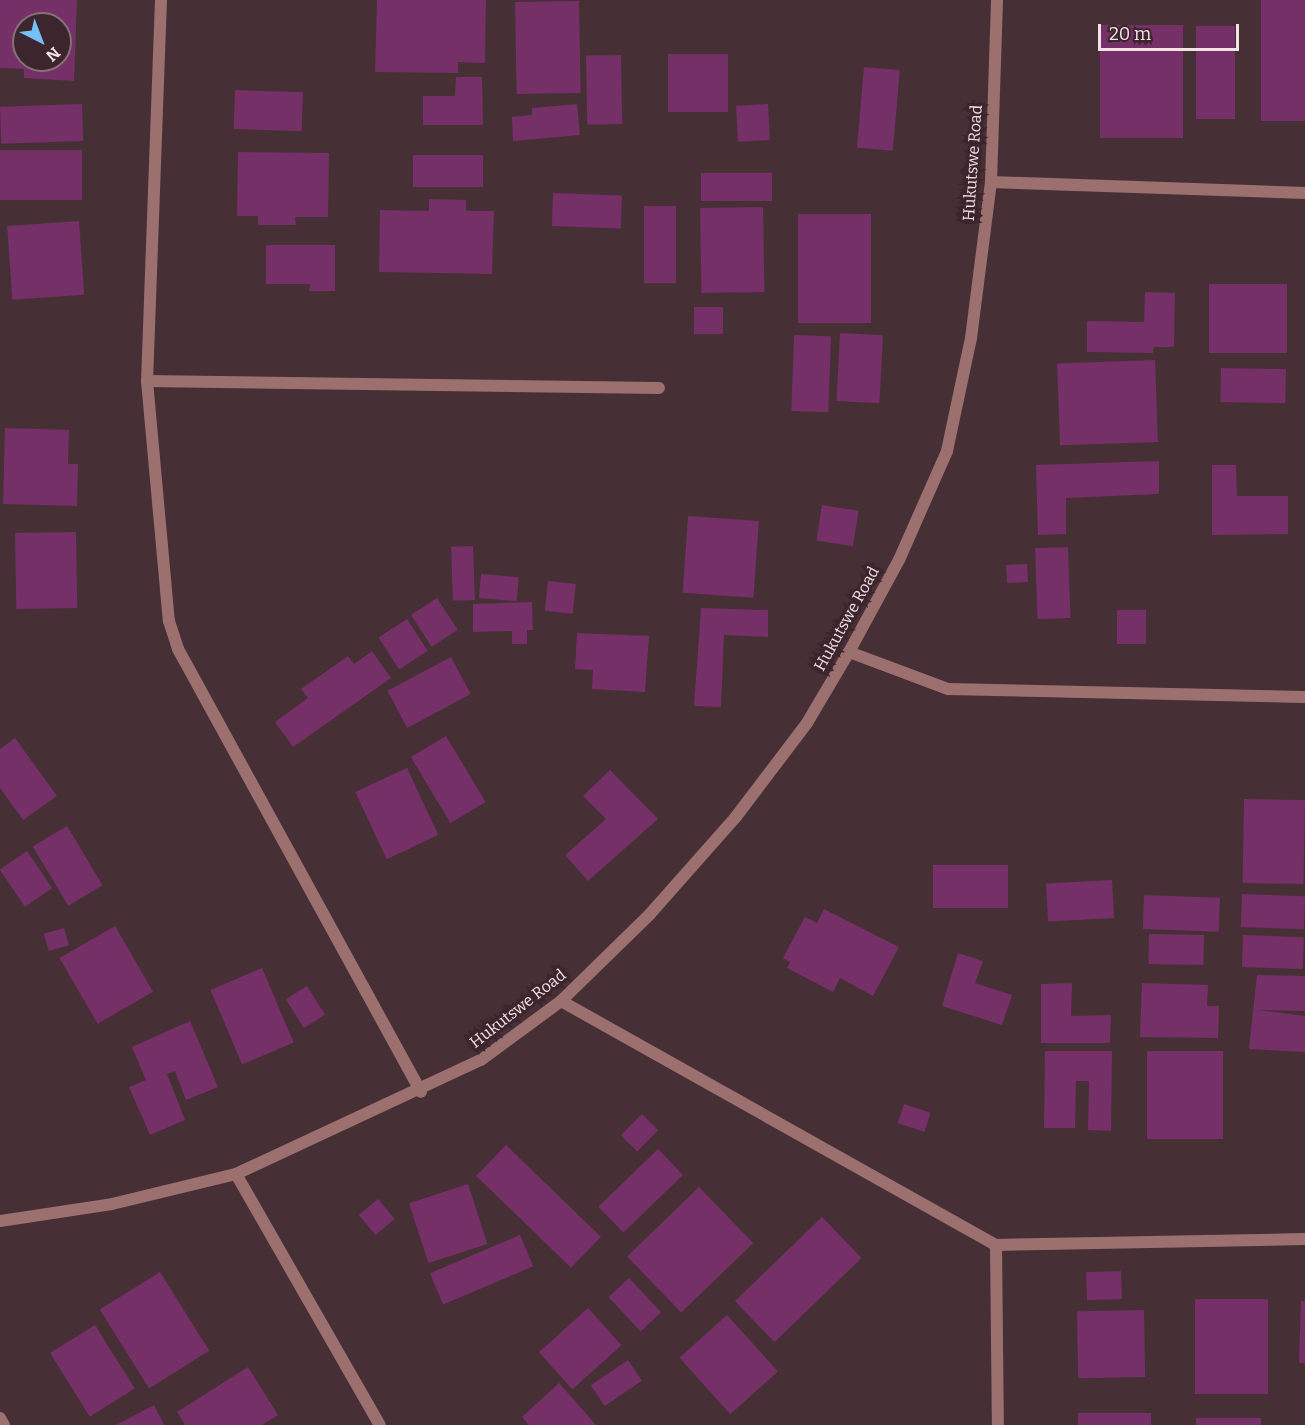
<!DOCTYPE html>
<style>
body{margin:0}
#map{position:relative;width:1305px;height:1425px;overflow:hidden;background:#472f36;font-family:Bitter,serif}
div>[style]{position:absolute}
.building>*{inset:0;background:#753067;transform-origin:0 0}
.minor>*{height:12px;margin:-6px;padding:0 6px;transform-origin:6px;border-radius:6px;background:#9b706e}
span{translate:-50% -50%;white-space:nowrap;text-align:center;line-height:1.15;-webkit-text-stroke:6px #3c252c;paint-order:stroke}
.street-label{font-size:16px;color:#f2e3e7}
.north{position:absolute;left:12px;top:12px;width:60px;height:60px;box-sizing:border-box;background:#3c252c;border:2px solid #857177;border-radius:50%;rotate:138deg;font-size:16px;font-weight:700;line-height:24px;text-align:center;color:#f2e3e7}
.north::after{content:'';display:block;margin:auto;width:21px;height:27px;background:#75c0f6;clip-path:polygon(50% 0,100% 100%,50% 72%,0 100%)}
.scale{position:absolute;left:1098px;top:24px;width:141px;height:27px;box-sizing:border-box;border:3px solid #f2e3e7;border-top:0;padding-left:8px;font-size:18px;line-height:21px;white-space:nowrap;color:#f2e3e7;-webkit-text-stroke:4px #3c252c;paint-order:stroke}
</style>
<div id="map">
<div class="building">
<i style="clip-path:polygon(evenodd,0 0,77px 0,74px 81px,24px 78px,24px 69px,0 68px,0 0,24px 24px,60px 24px,60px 60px,24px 60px,24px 24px)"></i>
<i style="clip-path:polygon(377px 0,486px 0,485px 63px,458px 62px,458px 73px,375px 72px)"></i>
<i style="left:1305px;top:0;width:121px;height:44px;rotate:90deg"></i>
<i style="left:579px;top:1px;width:92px;height:64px;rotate:89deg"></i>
<i style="left:1100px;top:25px;width:83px;height:113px"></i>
<i style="left:1196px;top:26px;width:39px;height:93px"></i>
<i style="left:668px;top:54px;width:60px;height:58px"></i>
<i style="left:621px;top:55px;width:69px;height:35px;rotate:89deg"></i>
<i style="left:864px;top:67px;width:36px;height:81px;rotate:5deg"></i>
<i style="clip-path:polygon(456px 77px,482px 77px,483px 125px,423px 125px,423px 96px,455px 96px)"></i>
<i style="left:235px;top:90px;width:68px;height:39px;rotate:2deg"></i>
<i style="left:82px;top:104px;width:37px;height:82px;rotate:88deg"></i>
<i style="clip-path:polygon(577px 104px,580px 135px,513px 141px,512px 117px,532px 115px,532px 108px)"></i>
<i style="left:768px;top:104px;width:36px;height:32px;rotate:87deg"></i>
<i style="left:0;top:150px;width:82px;height:50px"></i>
<i style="clip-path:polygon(238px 152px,329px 153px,328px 217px,295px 217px,296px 225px,258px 225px,258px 216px,237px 216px)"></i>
<i style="left:413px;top:155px;width:70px;height:32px"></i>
<i style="left:701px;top:173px;width:71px;height:28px"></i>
<i style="left:553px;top:193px;width:69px;height:33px;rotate:2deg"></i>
<i style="clip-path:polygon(429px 199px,466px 200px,466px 211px,494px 211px,492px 274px,379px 272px,380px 210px,429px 211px)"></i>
<i style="left:644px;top:206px;width:32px;height:77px"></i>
<i style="left:763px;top:207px;width:85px;height:63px;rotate:89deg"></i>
<i style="left:798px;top:214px;width:73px;height:109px"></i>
<i style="left:79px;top:221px;width:74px;height:72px;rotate:86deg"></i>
<i style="clip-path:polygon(266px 245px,335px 245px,335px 291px,309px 291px,310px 284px,266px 284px)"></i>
<i style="left:1209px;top:284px;width:78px;height:69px"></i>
<i style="clip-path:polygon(1145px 292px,1175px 293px,1174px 347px,1154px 347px,1153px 353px,1087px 352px,1087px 321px,1144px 322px)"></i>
<i style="left:694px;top:307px;width:29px;height:27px"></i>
<i style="left:840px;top:333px;width:43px;height:68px;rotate:3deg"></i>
<i style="left:794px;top:335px;width:37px;height:76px;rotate:2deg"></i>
<i style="left:1155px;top:360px;width:82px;height:98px;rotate:88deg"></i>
<i style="left:1221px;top:368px;width:65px;height:34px;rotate:1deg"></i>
<i style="clip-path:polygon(5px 428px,69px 430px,68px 464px,78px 464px,77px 506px,3px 504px)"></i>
<i style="clip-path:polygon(1159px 461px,1159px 494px,1066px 498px,1066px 534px,1038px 535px,1036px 465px)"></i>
<i style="clip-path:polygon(1212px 465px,1236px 465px,1237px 496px,1288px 496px,1288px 534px,1212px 535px)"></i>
<i style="left:822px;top:505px;width:37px;height:36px;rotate:9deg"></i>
<i style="left:688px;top:516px;width:71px;height:77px;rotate:4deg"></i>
<i style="left:76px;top:532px;width:76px;height:61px;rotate:89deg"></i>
<i style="left:473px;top:546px;width:54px;height:22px;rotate:88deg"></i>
<i style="left:1068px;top:547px;width:71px;height:33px;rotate:88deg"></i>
<i style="left:1027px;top:564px;width:18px;height:21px;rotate:87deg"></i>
<i style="left:481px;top:574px;width:38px;height:24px;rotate:5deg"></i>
<i style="left:548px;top:581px;width:28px;height:30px;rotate:6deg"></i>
<i style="left:437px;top:598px;width:38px;height:31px;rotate:57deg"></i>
<i style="clip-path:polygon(532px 602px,533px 630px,527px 630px,527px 644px,512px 644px,512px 631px,473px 632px,473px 604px)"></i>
<i style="clip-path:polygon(701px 608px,768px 610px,768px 637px,724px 635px,721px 707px,694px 706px)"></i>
<i style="left:1117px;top:610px;width:29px;height:34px"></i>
<i style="left:407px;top:619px;width:38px;height:34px;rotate:57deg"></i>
<i style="clip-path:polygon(577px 633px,649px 636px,645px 692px,592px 689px,593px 670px,575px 669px)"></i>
<i style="clip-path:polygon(372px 651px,391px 678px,293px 747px,275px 722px,308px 698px,301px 689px,348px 656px,354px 664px)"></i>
<i style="left:451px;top:657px;width:42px;height:72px;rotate:62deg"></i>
<i style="left:446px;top:736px;width:77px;height:41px;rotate:59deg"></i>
<i style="clip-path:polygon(15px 738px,57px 796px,23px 820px,0 788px,0 749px)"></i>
<i style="left:407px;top:768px;width:74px;height:57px;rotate:65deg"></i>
<i style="clip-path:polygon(610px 770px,658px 819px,588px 881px,565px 855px,606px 819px,583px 796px)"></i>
<i style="left:1244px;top:799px;width:61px;height:84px;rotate:1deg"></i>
<i style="left:67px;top:826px;width:69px;height:40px;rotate:59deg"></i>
<i style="left:27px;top:851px;width:45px;height:33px;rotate:56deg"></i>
<i style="left:933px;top:865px;width:75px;height:43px"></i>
<i style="left:1112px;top:880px;width:38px;height:66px;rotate:87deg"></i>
<i style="left:1242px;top:894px;width:63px;height:33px;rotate:2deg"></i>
<i style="left:1144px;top:895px;width:76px;height:34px;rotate:2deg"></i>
<i style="clip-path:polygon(824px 909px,899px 947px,873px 996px,840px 978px,833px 992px,787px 968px,790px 962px,783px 958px,805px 917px,817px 923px)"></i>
<i style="left:115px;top:926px;width:76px;height:64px;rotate:60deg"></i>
<i style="left:64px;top:928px;width:18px;height:21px;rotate:74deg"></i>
<i style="left:1149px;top:934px;width:55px;height:30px;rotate:1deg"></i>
<i style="left:1243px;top:935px;width:61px;height:32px;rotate:2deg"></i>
<i style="clip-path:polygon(958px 953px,983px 961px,975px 983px,1012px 995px,1002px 1025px,942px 1006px)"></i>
<i style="left:262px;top:968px;width:81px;height:56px;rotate:67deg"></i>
<i style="clip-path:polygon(1257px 975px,1305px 976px,1305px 1011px,1258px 1010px,1305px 1016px,1305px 1052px,1249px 1049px)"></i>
<i style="clip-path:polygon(1072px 983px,1071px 1016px,1111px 1015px,1110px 1043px,1041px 1043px,1041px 984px)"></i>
<i style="clip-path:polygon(1142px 983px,1208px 985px,1207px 1006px,1219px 1006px,1218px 1038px,1140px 1037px)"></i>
<i style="left:307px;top:986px;width:34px;height:25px;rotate:58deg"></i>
<i style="clip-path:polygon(190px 1021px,218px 1087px,186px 1100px,175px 1071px,167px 1074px,185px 1120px,150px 1135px,129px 1087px,146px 1080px,132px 1047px)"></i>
<i style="clip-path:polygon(1045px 1051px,1112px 1051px,1111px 1131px,1088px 1130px,1089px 1081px,1076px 1081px,1075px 1128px,1044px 1128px)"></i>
<i style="left:1223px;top:1051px;width:88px;height:76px;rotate:90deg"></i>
<i style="left:904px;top:1104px;width:28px;height:20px;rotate:18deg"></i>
<i style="left:642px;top:1114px;width:23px;height:30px;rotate:45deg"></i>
<i style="left:506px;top:1145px;width:132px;height:43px;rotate:44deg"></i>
<i style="left:658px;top:1149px;width:36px;height:83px;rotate:46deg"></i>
<i style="left:468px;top:1184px;width:63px;height:62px;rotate:72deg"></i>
<i style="left:699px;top:1187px;width:78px;height:100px;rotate:46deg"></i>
<i style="left:378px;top:1199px;width:26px;height:25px;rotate:50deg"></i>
<i style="left:822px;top:1217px;width:57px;height:121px;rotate:46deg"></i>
<i style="left:520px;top:1235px;width:34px;height:98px;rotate:67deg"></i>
<i style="left:1121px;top:1271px;width:28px;height:35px;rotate:88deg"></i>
<i style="left:160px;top:1272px;width:93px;height:71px;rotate:58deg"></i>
<i style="left:629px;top:1278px;width:47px;height:28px;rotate:47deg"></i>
<i style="left:1195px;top:1299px;width:73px;height:95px"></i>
<i style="clip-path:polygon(1301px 1301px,1305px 1301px,1305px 1363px,1299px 1363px)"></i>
<i style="left:588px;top:1308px;width:50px;height:66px;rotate:48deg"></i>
<i style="left:1144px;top:1310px;width:67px;height:67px;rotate:89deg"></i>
<i style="left:727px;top:1315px;width:76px;height:64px;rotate:48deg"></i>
<i style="left:95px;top:1325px;width:75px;height:53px;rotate:58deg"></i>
<i style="left:628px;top:1360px;width:25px;height:45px;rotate:56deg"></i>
<i style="clip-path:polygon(248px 1367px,278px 1415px,262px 1425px,185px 1425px,177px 1412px)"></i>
<i style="clip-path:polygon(559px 1383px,596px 1425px,529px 1425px,522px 1417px)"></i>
<i style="clip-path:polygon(154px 1405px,164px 1425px,116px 1425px)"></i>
<i style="left:1078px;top:1413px;width:73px;height:12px"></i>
<i style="left:1196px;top:1418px;width:65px;height:7px"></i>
</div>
<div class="minor">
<i style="left:161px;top:0;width:381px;rotate:92.1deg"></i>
<i style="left:147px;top:381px;width:241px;rotate:84.8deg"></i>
<i style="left:169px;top:621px;width:29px;rotate:72deg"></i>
<i style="left:178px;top:649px;width:505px;rotate:61.25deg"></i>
<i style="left:991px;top:182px;width:314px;rotate:2deg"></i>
<i style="left:147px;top:381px;width:512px;rotate:0.78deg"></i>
<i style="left:849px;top:652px;width:106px;rotate:20.5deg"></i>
<i style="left:948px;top:689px;width:357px;rotate:1.3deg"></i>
<i style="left:561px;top:1001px;width:499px;rotate:29.3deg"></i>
<i style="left:996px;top:1245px;width:309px;rotate:-1.1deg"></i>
<i style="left:236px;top:1174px;width:289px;rotate:60.2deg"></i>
<i style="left:0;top:1221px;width:113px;rotate:-8.6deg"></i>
<i style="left:112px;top:1204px;width:128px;rotate:-13.6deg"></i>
<i style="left:236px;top:1174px;width:270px;rotate:-25deg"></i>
<i style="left:481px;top:1060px;width:99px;rotate:-36.4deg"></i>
<i style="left:561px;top:1001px;width:124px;rotate:-44.3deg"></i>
<i style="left:650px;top:914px;width:128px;rotate:-48.5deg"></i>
<i style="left:735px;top:818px;width:119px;rotate:-52.8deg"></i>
<i style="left:807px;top:723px;width:82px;rotate:-59.4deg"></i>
<i style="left:849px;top:652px;width:105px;rotate:-61.5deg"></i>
<i style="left:899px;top:560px;width:119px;rotate:-66.2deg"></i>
<i style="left:947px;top:451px;width:116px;rotate:-78deg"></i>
<i style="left:971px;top:338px;width:157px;rotate:-82.7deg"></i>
<i style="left:991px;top:182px;width:182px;rotate:-88.1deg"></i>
<i style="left:996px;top:1245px;width:180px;rotate:89.4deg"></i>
<i style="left:0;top:1418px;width:8px;rotate:60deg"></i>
</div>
<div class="street-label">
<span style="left:973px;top:163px;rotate:-86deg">Hukutswe Road</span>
<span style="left:847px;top:619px;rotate:-61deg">Hukutswe Road</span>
<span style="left:518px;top:1009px;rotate:-38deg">Hukutswe Road</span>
</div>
<div class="north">N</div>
<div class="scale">20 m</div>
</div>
